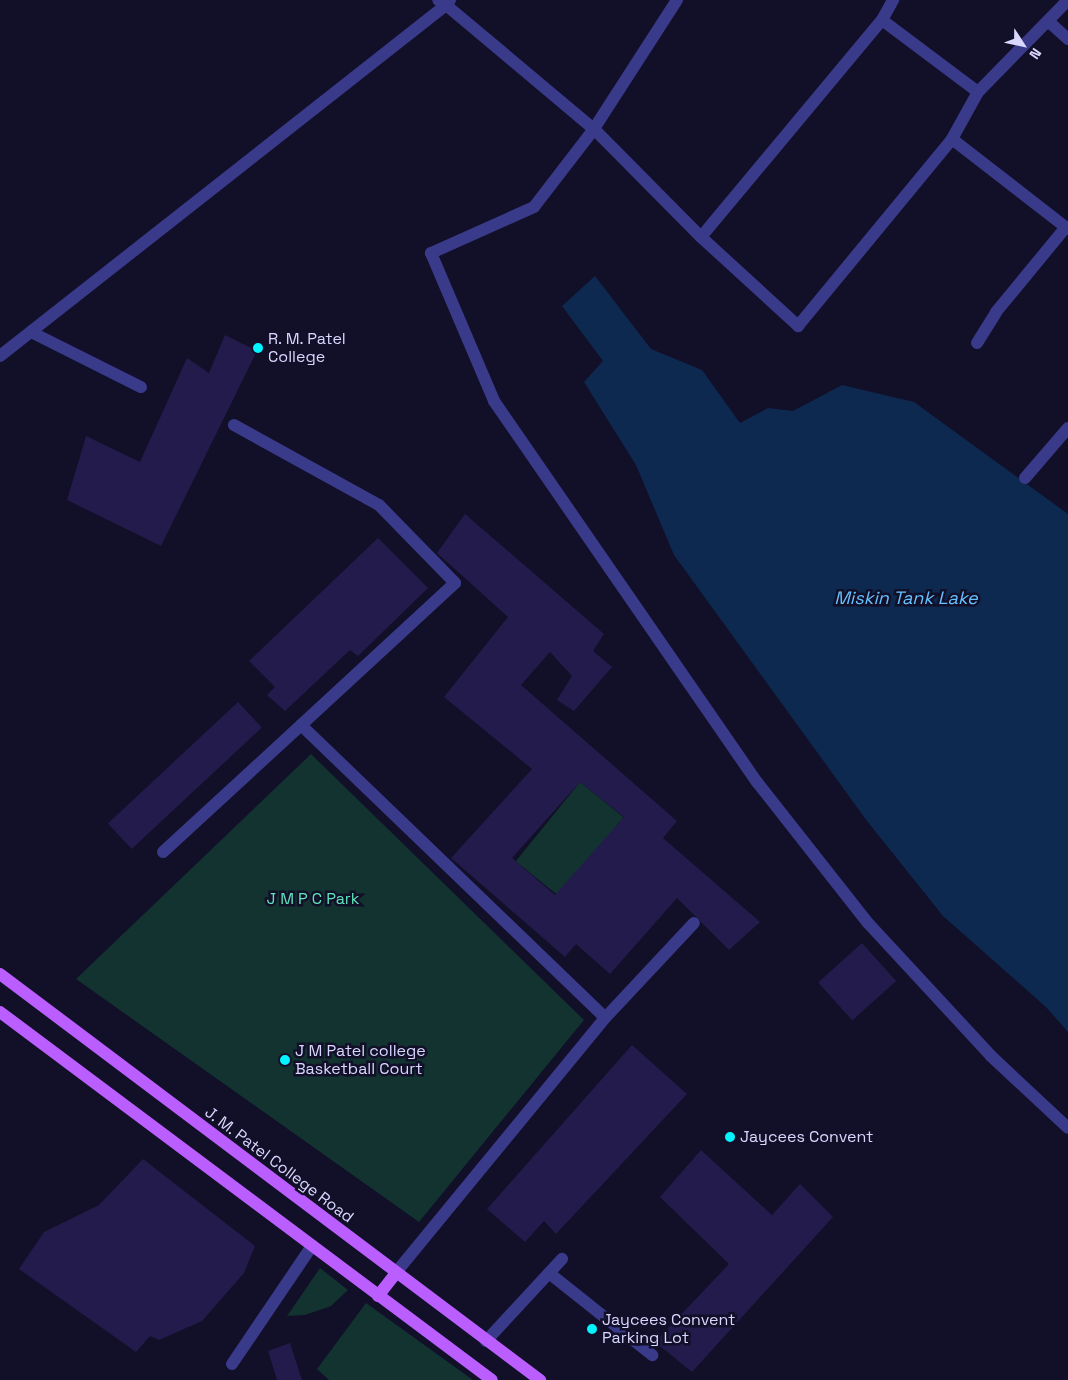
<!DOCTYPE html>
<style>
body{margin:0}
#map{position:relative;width:1068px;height:1380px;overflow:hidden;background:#120f29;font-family:"Space Grotesk",sans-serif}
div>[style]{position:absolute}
.green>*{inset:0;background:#123330;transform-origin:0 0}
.water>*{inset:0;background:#0d294f}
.building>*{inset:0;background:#221b4b;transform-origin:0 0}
.minor>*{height:12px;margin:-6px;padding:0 6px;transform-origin:6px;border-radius:6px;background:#393a89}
.major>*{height:12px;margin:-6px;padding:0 6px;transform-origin:6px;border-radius:6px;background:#bb5eff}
.dots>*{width:14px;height:14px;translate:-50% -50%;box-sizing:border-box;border:2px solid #120f29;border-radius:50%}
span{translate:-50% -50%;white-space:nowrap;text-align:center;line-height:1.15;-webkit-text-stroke:5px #120f29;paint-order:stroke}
.poi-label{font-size:16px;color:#dad7ff}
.left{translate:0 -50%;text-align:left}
.park-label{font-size:16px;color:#5fe4bc}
.street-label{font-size:16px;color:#dad7ff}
.water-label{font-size:18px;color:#65c0ff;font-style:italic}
.north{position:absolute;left:998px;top:20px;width:50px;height:50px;-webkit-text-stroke:4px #120f29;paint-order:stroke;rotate:125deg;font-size:14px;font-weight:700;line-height:20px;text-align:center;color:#dad7ff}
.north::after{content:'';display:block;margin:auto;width:18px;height:22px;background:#dad7ff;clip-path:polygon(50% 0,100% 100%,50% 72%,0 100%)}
</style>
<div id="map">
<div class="green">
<i style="clip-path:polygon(311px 754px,584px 1020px,419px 1222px,76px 979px)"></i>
<i style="left:580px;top:782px;width:56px;height:102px;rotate:39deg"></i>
<i style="clip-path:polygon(320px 1268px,348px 1290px,331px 1306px,305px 1315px,287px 1316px)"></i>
<i style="clip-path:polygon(366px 1303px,473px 1380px,329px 1380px,317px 1369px)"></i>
</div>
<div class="water">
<i style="clip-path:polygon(595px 276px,651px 349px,702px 370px,740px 423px,768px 408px,793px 411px,842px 385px,914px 402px,1068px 514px,1068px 1032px,1046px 1007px,943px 916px,867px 821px,674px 555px,636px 465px,584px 382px,603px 361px,562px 306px)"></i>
</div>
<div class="building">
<i style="clip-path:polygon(225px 335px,257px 351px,161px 546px,67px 500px,86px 436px,140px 462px,187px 358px,209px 373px)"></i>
<i style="clip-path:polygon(evenodd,465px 514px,604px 634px,593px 651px,612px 667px,574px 711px,557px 700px,572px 676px,550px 652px,521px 685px,677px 821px,663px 838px,760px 922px,729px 950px,677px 898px,610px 974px,576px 944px,565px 957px,451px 858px,532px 769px,444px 697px,508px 617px,437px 553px,465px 514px,580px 782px,624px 817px,555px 895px,512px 858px,580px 782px)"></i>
<i style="clip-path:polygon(378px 538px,428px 588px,358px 656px,350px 650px,285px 711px,267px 695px,275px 687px,249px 661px)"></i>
<i style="left:238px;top:702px;width:35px;height:178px;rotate:47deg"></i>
<i style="left:862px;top:943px;width:51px;height:59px;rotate:48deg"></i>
<i style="clip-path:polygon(632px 1045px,687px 1094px,556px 1234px,544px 1221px,525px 1242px,487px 1209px)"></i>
<i style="clip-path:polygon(701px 1150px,772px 1215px,800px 1184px,833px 1217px,692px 1372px,655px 1342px,729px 1264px,660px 1197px)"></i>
<i style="clip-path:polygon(143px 1159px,255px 1246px,244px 1273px,202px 1321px,159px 1340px,150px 1336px,136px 1352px,19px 1269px,44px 1232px,99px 1205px)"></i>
<i style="clip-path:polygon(290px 1343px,302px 1380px,277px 1380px,268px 1351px)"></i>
</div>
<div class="minor">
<i style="left:450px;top:0;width:6px;rotate:129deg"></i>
<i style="left:446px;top:5px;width:193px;rotate:40deg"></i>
<i style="left:594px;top:129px;width:98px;rotate:127.6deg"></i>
<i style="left:534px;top:207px;width:113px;rotate:155.9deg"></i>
<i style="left:431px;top:253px;width:161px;rotate:66.9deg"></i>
<i style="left:494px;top:401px;width:463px;rotate:55.4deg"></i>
<i style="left:757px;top:782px;width:179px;rotate:51.8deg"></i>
<i style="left:868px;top:923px;width:181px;rotate:47.2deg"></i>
<i style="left:991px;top:1056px;width:105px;rotate:43.1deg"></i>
<i style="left:677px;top:0;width:153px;rotate:122.8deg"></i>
<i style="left:594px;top:129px;width:152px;rotate:45.3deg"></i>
<i style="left:701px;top:237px;width:283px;rotate:-50.2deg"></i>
<i style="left:882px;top:20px;width:120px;rotate:36.9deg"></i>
<i style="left:978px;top:92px;width:129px;rotate:-45.6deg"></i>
<i style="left:882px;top:20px;width:23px;rotate:-61deg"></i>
<i style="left:1048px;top:21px;width:27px;rotate:42deg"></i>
<i style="left:978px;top:92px;width:54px;rotate:119deg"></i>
<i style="left:952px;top:139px;width:147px;rotate:37.8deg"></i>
<i style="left:701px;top:237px;width:132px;rotate:42.5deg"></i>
<i style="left:798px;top:326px;width:242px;rotate:-50.5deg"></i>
<i style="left:31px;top:332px;width:123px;rotate:26.6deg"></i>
<i style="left:977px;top:343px;width:36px;rotate:-58deg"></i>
<i style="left:996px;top:312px;width:110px;rotate:-50.5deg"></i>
<i style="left:0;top:356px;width:568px;rotate:-38.2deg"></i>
<i style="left:446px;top:5px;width:9px;rotate:-148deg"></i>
<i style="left:234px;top:425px;width:166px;rotate:28.9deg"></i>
<i style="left:379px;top:505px;width:109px;rotate:45.7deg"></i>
<i style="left:455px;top:583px;width:209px;rotate:137.3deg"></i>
<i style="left:301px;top:725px;width:422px;rotate:43.9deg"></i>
<i style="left:605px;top:1018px;width:331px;rotate:129.4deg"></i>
<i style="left:1025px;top:478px;width:66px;rotate:-49.3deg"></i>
<i style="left:163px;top:852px;width:188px;rotate:-42.6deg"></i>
<i style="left:605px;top:1018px;width:130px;rotate:-46.9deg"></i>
<i style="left:549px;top:1273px;width:132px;rotate:38.5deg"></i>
<i style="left:486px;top:1341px;width:112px;rotate:-47.2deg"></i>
<i style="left:232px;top:1364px;width:143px;rotate:-55.9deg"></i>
</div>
<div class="major">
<i style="left:0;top:974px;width:676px;rotate:36.94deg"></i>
<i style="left:0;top:1012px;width:614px;rotate:36.8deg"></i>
<i style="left:378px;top:1296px;width:28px;rotate:-52deg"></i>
</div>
<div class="dots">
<i style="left:258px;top:348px;background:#03f3ff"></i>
<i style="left:285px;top:1060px;background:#03f3ff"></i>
<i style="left:730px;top:1137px;background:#03f3ff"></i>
<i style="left:592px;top:1329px;background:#03f3ff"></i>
</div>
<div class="poi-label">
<span class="left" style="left:268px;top:348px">R. M. Patel<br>College</span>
<span class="left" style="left:295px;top:1060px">J M Patel college<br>Basketball Court</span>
<span class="left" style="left:740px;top:1137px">Jaycees Convent</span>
<span class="left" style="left:602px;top:1329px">Jaycees Convent<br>Parking Lot</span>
</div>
<div class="park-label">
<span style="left:313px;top:899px">J M P C Park</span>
</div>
<div class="street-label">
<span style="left:279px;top:1165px;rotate:37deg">J. M. Patel College Road</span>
</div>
<div class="water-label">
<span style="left:906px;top:598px">Miskin Tank Lake</span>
</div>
<div class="north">N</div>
</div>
